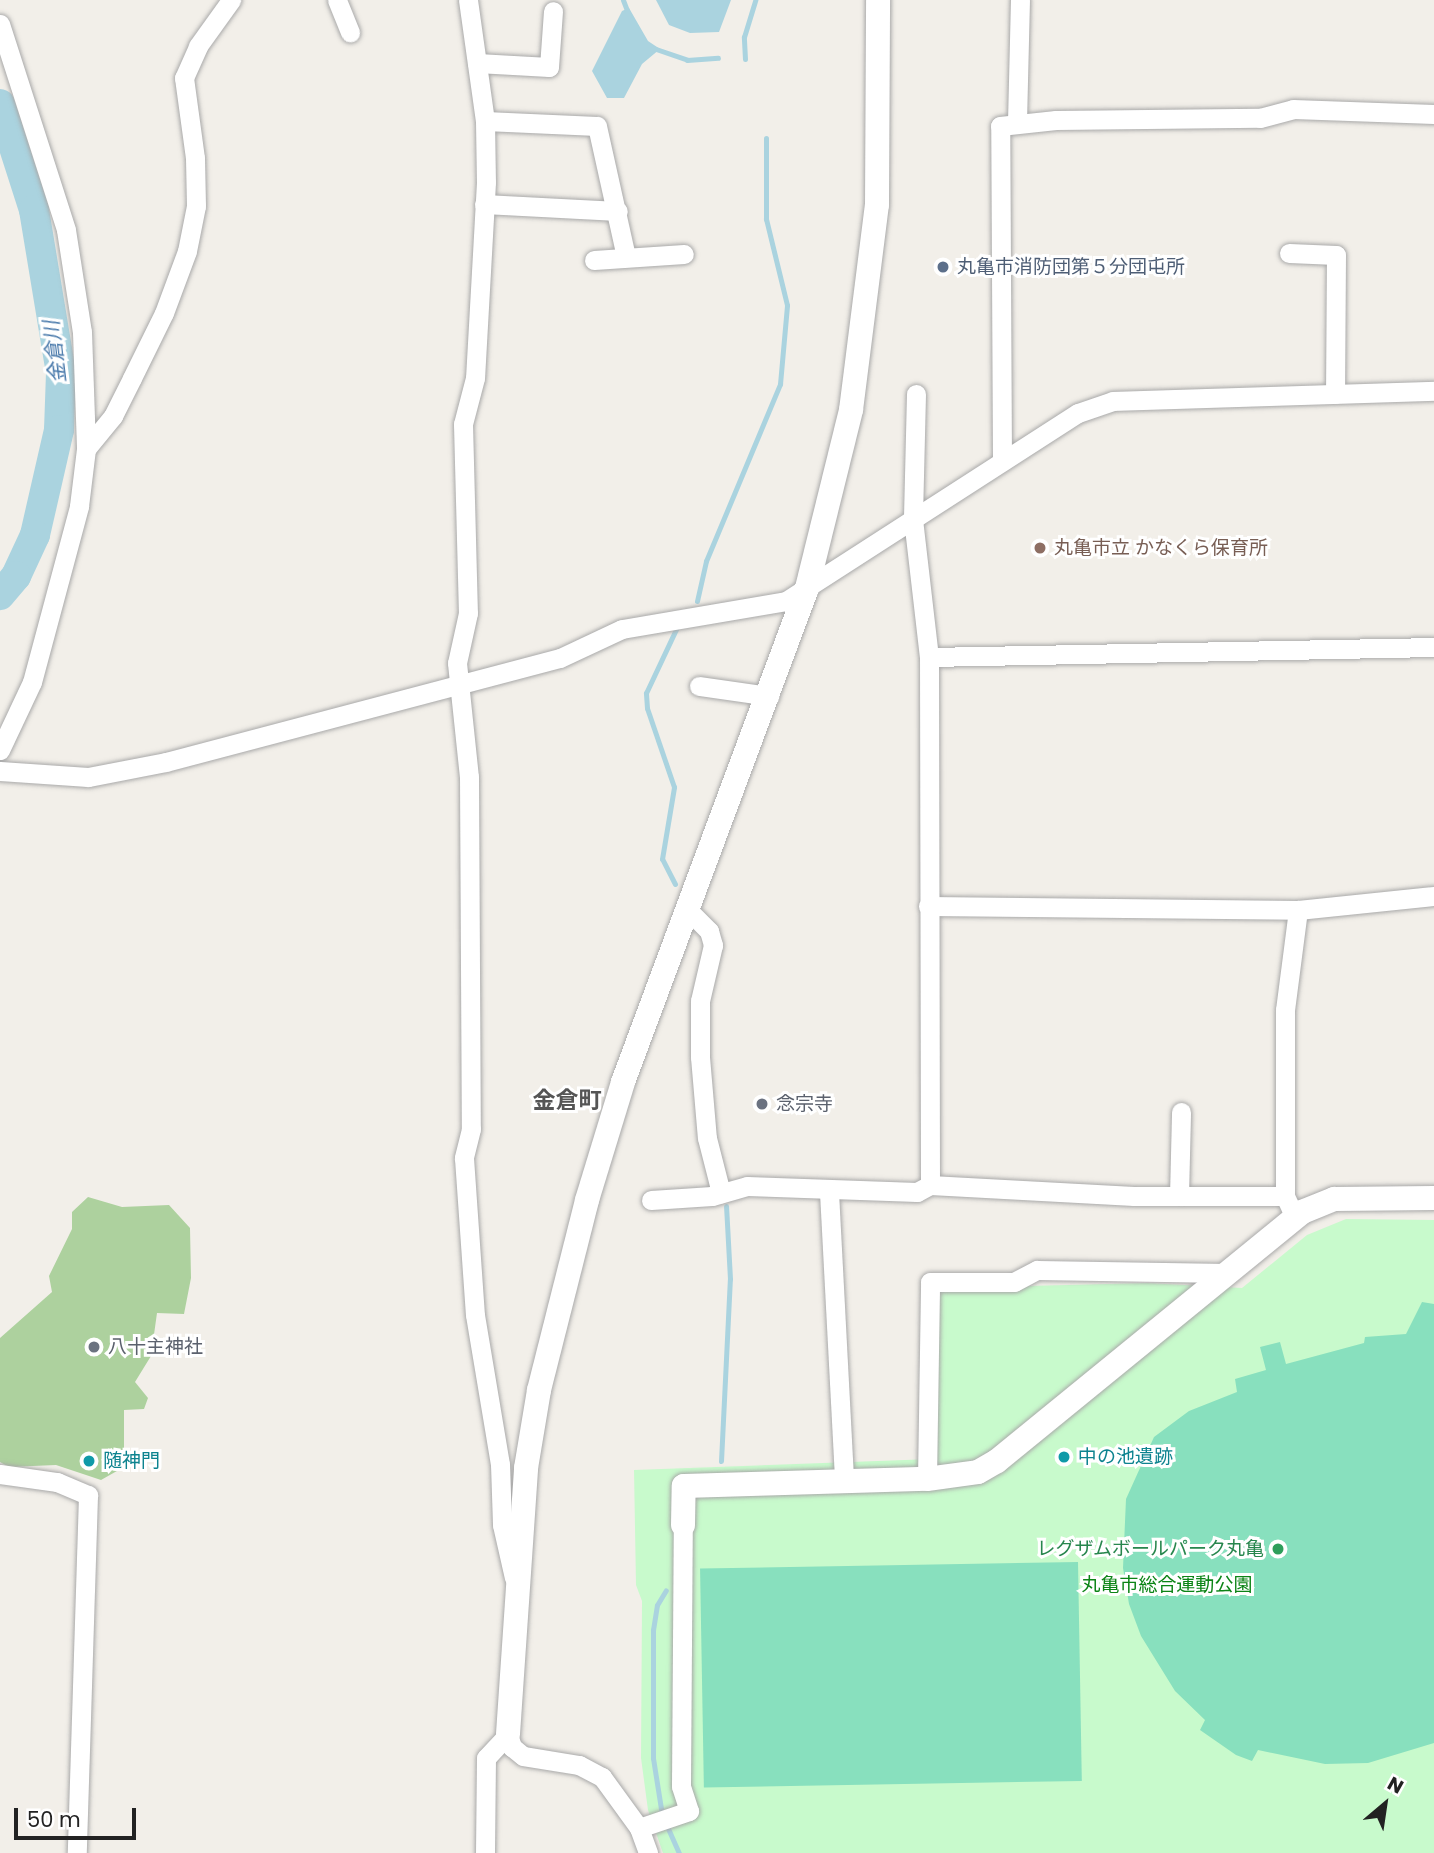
<!DOCTYPE html>
<meta charset="utf-8">
<style>
body{margin:0}
#map{position:relative;width:1434px;height:1853px;overflow:hidden;background:#f2efe9;font-family:Poppins,"Noto Sans JP",sans-serif}
div>[style]{position:absolute}
.forest>*{inset:0;background:#add19e}
.park>*{inset:0;background:#c8facc}
.pitch>*{inset:0;background:#88e0be;transform-origin:0 0}
.water>*{inset:0;background:#aad3df}
.stream>*{height:5px;margin:-2.5px;padding:0 2.5px;transform-origin:2.5px;border-radius:2.5px;background:#aad3df}
.river>*{height:30px;margin:-15px;padding:0 15px;transform-origin:15px;border-radius:15px;background:#aad3df}
.roads{filter:drop-shadow(0 0 2px #a9a9a9) drop-shadow(0 0 2px #a9a9a9)}
.minor>*{height:19px;margin:-9.5px;padding:0 9.5px;transform-origin:9.5px;border-radius:9.5px;background:#fff}
.tertiary>*{height:24px;margin:-12px;padding:0 12px;transform-origin:12px;border-radius:12px;background:#fff}
.dots>*{width:19px;height:19px;translate:-50% -50%;box-sizing:border-box;border:4px solid #fff;border-radius:50%}
span{translate:-50% -50%;white-space:nowrap;text-align:center;line-height:1.15;-webkit-text-stroke:6px #fff;paint-order:stroke}
.service-label{font-size:19px;color:#4e5e75}
.left{translate:0 -50%;text-align:left}
.education-label{font-size:19px;color:#785e54}
.worship-label{font-size:19px;color:#5b616d}
.culture-label{font-size:19px;color:#0d838f}
.leisure-label{font-size:19px;color:#27864d}
.right{translate:-100% -50%;text-align:right}
.park-label{font-size:19px;color:#0c8416}
.water-label{font-size:21px;color:#4a7aab;font-style:italic}
.quarter-label{font-size:23px;color:#555;font-weight:700}
.north{position:absolute;left:1350px;top:1769px;width:70px;height:70px;-webkit-text-stroke:5px #fff;paint-order:stroke;rotate:29deg;font-size:19px;font-weight:700;line-height:28px;text-align:center;color:#222}
.north::after{content:'';display:block;margin:auto;width:24px;height:32px;background:#222;clip-path:polygon(50% 0,100% 100%,50% 72%,0 100%)}
.scale{position:absolute;left:14px;top:1808px;width:122px;height:32px;box-sizing:border-box;border:4px solid #222;border-top:0;padding-left:9px;font-size:21px;line-height:24px;white-space:nowrap;color:#222;-webkit-text-stroke:5px #fff;paint-order:stroke}
</style>
<div id="map">
<div class="forest">
<i style="clip-path:polygon(88px 1197px,122px 1207px,169px 1205px,190px 1228px,191px 1278px,184px 1314px,157px 1313px,151px 1356px,135px 1382px,148px 1398px,144px 1409px,124px 1410px,124px 1467px,101px 1480px,56px 1465px,9px 1467px,0 1462px,0 1338px,52px 1292px,49px 1276px,72px 1229px,72px 1212px)"></i>
</div>
<div class="park">
<i style="clip-path:polygon(1346px 1219px,1434px 1220px,1434px 1853px,663px 1853px,648px 1810px,641px 1758px,642px 1601px,636px 1585px,634px 1470px,932px 1459px,938px 1288px,1147px 1283px,1242px 1288px,1307px 1235px)"></i>
</div>
<div class="pitch">
<i style="clip-path:polygon(1422px 1302px,1434px 1304px,1434px 1743px,1368px 1763px,1325px 1764px,1258px 1750px,1252px 1761px,1236px 1755px,1200px 1730px,1205px 1720px,1175px 1691px,1141px 1636px,1129px 1604px,1123px 1568px,1126px 1499px,1154px 1437px,1189px 1411px,1237px 1392px,1235px 1379px,1266px 1370px,1260px 1347px,1280px 1342px,1286px 1364px,1364px 1343px,1365px 1337px,1406px 1334px)"></i>
<i style="left:1078px;top:1562px;width:219px;height:378px;rotate:89deg"></i>
</div>
<div class="water">
<i style="clip-path:polygon(656px 0,731px 0,719px 32px,690px 33px,669px 25px)"></i>
<i style="clip-path:polygon(629px 8px,648px 41px,660px 49px,642px 64px,624px 98px,607px 98px,592px 71px,622px 11px)"></i>
</div>
<div class="stream">
<i style="left:623px;top:0;width:17px;rotate:69deg"></i>
<i style="left:653px;top:48px;width:36px;rotate:19deg"></i>
<i style="left:687px;top:60px;width:31px;rotate:-4deg"></i>
<i style="left:745px;top:59px;width:22px;rotate:-93deg"></i>
<i style="left:744px;top:37px;width:39px;rotate:-73deg"></i>
<i style="left:697px;top:601px;width:41px;rotate:-77.3deg"></i>
<i style="left:706px;top:561px;width:192px;rotate:-67.3deg"></i>
<i style="left:780px;top:384px;width:79px;rotate:-84.9deg"></i>
<i style="left:787px;top:305px;width:89px;rotate:-103.7deg"></i>
<i style="left:766px;top:219px;width:81px;rotate:-90deg"></i>
<i style="left:675px;top:884px;width:28px;rotate:-117deg"></i>
<i style="left:662px;top:859px;width:73px;rotate:-80.5deg"></i>
<i style="left:674px;top:787px;width:83px;rotate:-108.9deg"></i>
<i style="left:647px;top:708px;width:15px;rotate:-94deg"></i>
<i style="left:646px;top:693px;width:75px;rotate:-64.8deg"></i>
<i style="left:721px;top:1461px;width:182px;rotate:-87.2deg"></i>
<i style="left:730px;top:1279px;width:73px;rotate:-93.1deg"></i>
<i style="left:662px;top:1815px;width:58px;rotate:-99deg"></i>
<i style="left:653px;top:1758px;width:128px;rotate:-90deg"></i>
<i style="left:653px;top:1630px;width:25px;rotate:-81deg"></i>
<i style="left:657px;top:1605px;width:17px;rotate:-59deg"></i>
<i style="left:666px;top:1824px;width:32px;rotate:66deg"></i>
</div>
<div class="river">
<i style="left:0;top:104px;width:111px;rotate:72.2deg"></i>
<i style="left:34px;top:210px;width:165px;rotate:80.6deg"></i>
<i style="left:61px;top:373px;width:57px;rotate:92deg"></i>
<i style="left:59px;top:430px;width:108px;rotate:102.9deg"></i>
<i style="left:35px;top:535px;width:45px;rotate:114.9deg"></i>
<i style="left:16px;top:576px;width:25px;rotate:130deg"></i>
</div>
<div class="roads">
<div class="minor">
<i style="left:337px;top:0;width:35px;rotate:68deg"></i>
<i style="left:468px;top:0;width:122px;rotate:82deg"></i>
<i style="left:485px;top:121px;width:61px;rotate:89.1deg"></i>
<i style="left:486px;top:182px;width:196px;rotate:93.2deg"></i>
<i style="left:475px;top:378px;width:48px;rotate:104.6deg"></i>
<i style="left:463px;top:424px;width:189px;rotate:88.5deg"></i>
<i style="left:468px;top:613px;width:51px;rotate:102.4deg"></i>
<i style="left:457px;top:663px;width:115px;rotate:84deg"></i>
<i style="left:469px;top:777px;width:352px;rotate:89.7deg"></i>
<i style="left:471px;top:1129px;width:30px;rotate:104deg"></i>
<i style="left:464px;top:1158px;width:157px;rotate:86deg"></i>
<i style="left:475px;top:1315px;width:151px;rotate:80.5deg"></i>
<i style="left:500px;top:1464px;width:61px;rotate:88.1deg"></i>
<i style="left:502px;top:1525px;width:54px;rotate:77.2deg"></i>
<i style="left:0;top:24px;width:216px;rotate:72.2deg"></i>
<i style="left:66px;top:230px;width:103px;rotate:81.1deg"></i>
<i style="left:82px;top:332px;width:117px;rotate:88deg"></i>
<i style="left:477px;top:63px;width:72px;rotate:3.2deg"></i>
<i style="left:549px;top:67px;width:56px;rotate:-85.9deg"></i>
<i style="left:485px;top:121px;width:112px;rotate:2.6deg"></i>
<i style="left:597px;top:126px;width:134px;rotate:77.5deg"></i>
<i style="left:1017px;top:122px;width:122px;rotate:-88.6deg"></i>
<i style="left:484px;top:204px;width:134px;rotate:3deg"></i>
<i style="left:1289px;top:253px;width:47px;rotate:2.4deg"></i>
<i style="left:1336px;top:255px;width:139px;rotate:90.4deg"></i>
<i style="left:594px;top:260px;width:90px;rotate:-3.8deg"></i>
<i style="left:916px;top:394px;width:125px;rotate:91.4deg"></i>
<i style="left:913px;top:519px;width:139px;rotate:83.4deg"></i>
<i style="left:929px;top:657px;width:528px;rotate:89.89deg"></i>
<i style="left:1002px;top:461px;width:335px;rotate:-90.3deg"></i>
<i style="left:1000px;top:126px;width:56px;rotate:-6.1deg"></i>
<i style="left:1056px;top:120px;width:204px;rotate:-0.6deg"></i>
<i style="left:1260px;top:118px;width:34px;rotate:-15deg"></i>
<i style="left:1293px;top:109px;width:141px;rotate:2deg"></i>
<i style="left:929px;top:657px;width:505px;rotate:-1.13deg"></i>
<i style="left:699px;top:686px;width:71px;rotate:8.1deg"></i>
<i style="left:0;top:750px;width:75px;rotate:-64.8deg"></i>
<i style="left:32px;top:682px;width:182px;rotate:-75deg"></i>
<i style="left:79px;top:506px;width:57px;rotate:-83deg"></i>
<i style="left:86px;top:449px;width:43px;rotate:-50.7deg"></i>
<i style="left:113px;top:416px;width:42px;rotate:-63.4deg"></i>
<i style="left:132px;top:378px;width:72px;rotate:-63.8deg"></i>
<i style="left:164px;top:313px;width:66px;rotate:-69.6deg"></i>
<i style="left:187px;top:251px;width:46px;rotate:-78.7deg"></i>
<i style="left:196px;top:206px;width:48px;rotate:-91.2deg"></i>
<i style="left:195px;top:158px;width:81px;rotate:-97.8deg"></i>
<i style="left:184px;top:78px;width:35px;rotate:-66deg"></i>
<i style="left:198px;top:46px;width:57px;rotate:-54.3deg"></i>
<i style="left:0;top:771px;width:88px;rotate:3.9deg"></i>
<i style="left:88px;top:777px;width:79px;rotate:-10.9deg"></i>
<i style="left:166px;top:762px;width:407px;rotate:-14.8deg"></i>
<i style="left:560px;top:658px;width:68px;rotate:-25.1deg"></i>
<i style="left:622px;top:629px;width:166px;rotate:-9.7deg"></i>
<i style="left:786px;top:601px;width:347px;rotate:-32.8deg"></i>
<i style="left:1078px;top:413px;width:37px;rotate:-19deg"></i>
<i style="left:1113px;top:401px;width:321px;rotate:-1.8deg"></i>
<i style="left:928px;top:906px;width:370px;rotate:0.6deg"></i>
<i style="left:1298px;top:910px;width:137px;rotate:-5.9deg"></i>
<i style="left:688px;top:910px;width:30px;rotate:45deg"></i>
<i style="left:709px;top:931px;width:15px;rotate:74deg"></i>
<i style="left:713px;top:945px;width:57px;rotate:103.1deg"></i>
<i style="left:700px;top:1001px;width:56px;rotate:90deg"></i>
<i style="left:700px;top:1057px;width:81px;rotate:85.1deg"></i>
<i style="left:707px;top:1138px;width:57px;rotate:75.7deg"></i>
<i style="left:829px;top:1192px;width:290px;rotate:87deg"></i>
<i style="left:1179px;top:1196px;width:84px;rotate:-88.6deg"></i>
<i style="left:1285px;top:1196px;width:186px;rotate:-90deg"></i>
<i style="left:1285px;top:1010px;width:101px;rotate:-82.6deg"></i>
<i style="left:651px;top:1200px;width:61px;rotate:-3.8deg"></i>
<i style="left:712px;top:1196px;width:36px;rotate:-16deg"></i>
<i style="left:747px;top:1186px;width:170px;rotate:2deg"></i>
<i style="left:917px;top:1192px;width:15px;rotate:-28deg"></i>
<i style="left:930px;top:1185px;width:204px;rotate:3.1deg"></i>
<i style="left:1134px;top:1196px;width:151px"></i>
<i style="left:1285px;top:1196px;width:23px;rotate:65deg"></i>
<i style="left:0;top:1474px;width:58px;rotate:8deg"></i>
<i style="left:57px;top:1482px;width:34px;rotate:23deg"></i>
<i style="left:88px;top:1495px;width:358px;rotate:91.8deg"></i>
<i style="left:927px;top:1479px;width:197px;rotate:-89.1deg"></i>
<i style="left:930px;top:1282px;width:84px"></i>
<i style="left:1014px;top:1282px;width:26px;rotate:-28deg"></i>
<i style="left:1037px;top:1270px;width:190px;rotate:0.9deg"></i>
<i style="left:639px;top:1828px;width:53px;rotate:-18.8deg"></i>
<i style="left:689px;top:1811px;width:26px;rotate:-108deg"></i>
<i style="left:681px;top:1786px;width:261px;rotate:-89.6deg"></i>
<i style="left:485px;top:1853px;width:95px;rotate:-89.4deg"></i>
<i style="left:486px;top:1758px;width:33px;rotate:-47deg"></i>
<i style="left:508px;top:1734px;width:14px;rotate:73deg"></i>
<i style="left:512px;top:1747px;width:14px;rotate:39deg"></i>
<i style="left:523px;top:1756px;width:57px;rotate:9.1deg"></i>
<i style="left:579px;top:1765px;width:26px;rotate:28deg"></i>
<i style="left:602px;top:1777px;width:63px;rotate:54deg"></i>
<i style="left:639px;top:1828px;width:27px;rotate:70deg"></i>
</div>
<div class="tertiary">
<i style="left:683px;top:1525px;width:39px;rotate:-89deg"></i>
<i style="left:684px;top:1486px;width:243px;rotate:-1.7deg"></i>
<i style="left:927px;top:1479px;width:51px;rotate:-7.8deg"></i>
<i style="left:978px;top:1472px;width:22px;rotate:-30deg"></i>
<i style="left:997px;top:1461px;width:394px;rotate:-39.2deg"></i>
<i style="left:1302px;top:1212px;width:35px;rotate:-22deg"></i>
<i style="left:1334px;top:1199px;width:100px;rotate:-0.6deg"></i>
<i style="left:508px;top:1734px;width:267px;rotate:-86.1deg"></i>
<i style="left:526px;top:1468px;width:79px;rotate:-80.5deg"></i>
<i style="left:539px;top:1390px;width:196px;rotate:-75.8deg"></i>
<i style="left:587px;top:1200px;width:123px;rotate:-73deg"></i>
<i style="left:623px;top:1082px;width:527px;rotate:-69.57deg"></i>
<i style="left:807px;top:588px;width:183px;rotate:-76.1deg"></i>
<i style="left:851px;top:410px;width:207px;rotate:-82.8deg"></i>
<i style="left:877px;top:205px;width:205px;rotate:-89.7deg"></i>
</div>
</div>
<div class="dots">
<i style="left:943px;top:267px;background:#5c6f8a"></i>
<i style="left:1040px;top:548px;background:#8d6e63"></i>
<i style="left:762px;top:1104px;background:#6b7280"></i>
<i style="left:94px;top:1347px;background:#6b7280"></i>
<i style="left:1064px;top:1457px;background:#0f9aa8"></i>
<i style="left:89px;top:1461px;background:#0f9aa8"></i>
<i style="left:1278px;top:1549px;background:#2e9e5b"></i>
</div>
<div class="service-label">
<span class="left" style="left:957px;top:267px">丸亀市消防団第５分団屯所</span>
</div>
<div class="education-label">
<span class="left" style="left:1054px;top:548px">丸亀市立 かなくら保育所</span>
</div>
<div class="worship-label">
<span class="left" style="left:776px;top:1104px">念宗寺</span>
<span class="left" style="left:108px;top:1347px">八十主神社</span>
</div>
<div class="culture-label">
<span class="left" style="left:1078px;top:1457px">中の池遺跡</span>
<span class="left" style="left:103px;top:1461px">随神門</span>
</div>
<div class="leisure-label">
<span class="right" style="left:1264px;top:1549px">レグザムボールパーク丸亀</span>
</div>
<div class="park-label">
<span style="left:1167px;top:1585px">丸亀市総合運動公園</span>
</div>
<div class="water-label">
<span style="left:55px;top:352px;rotate:-97deg">金倉川</span>
</div>
<div class="quarter-label">
<span style="left:567px;top:1100px">金倉町</span>
</div>
<div class="north">N</div>
<div class="scale">50 m</div>
</div>
